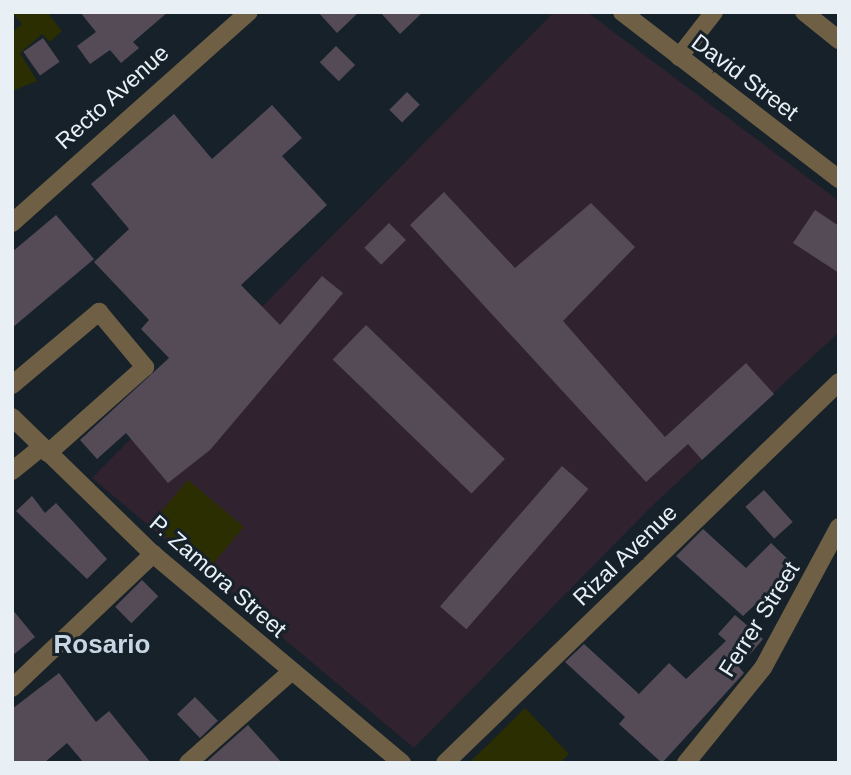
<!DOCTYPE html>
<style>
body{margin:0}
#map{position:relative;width:851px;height:775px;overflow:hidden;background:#16212a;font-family:Arial,sans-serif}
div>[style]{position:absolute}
.education>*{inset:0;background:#30222e}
.green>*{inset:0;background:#2b2e00;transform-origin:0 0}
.building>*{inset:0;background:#554b56;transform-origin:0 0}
.minor>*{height:18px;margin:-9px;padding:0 9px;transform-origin:9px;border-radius:9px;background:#6f5f45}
span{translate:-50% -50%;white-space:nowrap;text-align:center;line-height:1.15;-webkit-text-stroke:6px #16212a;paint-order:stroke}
.street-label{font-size:23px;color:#e8f0f6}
.quarter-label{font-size:26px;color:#c7d6e2;font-weight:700}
.frame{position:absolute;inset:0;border:14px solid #e8f0f6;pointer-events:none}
</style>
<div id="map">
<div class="education">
<i style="clip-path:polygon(554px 12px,587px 12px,839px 201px,839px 332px,650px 508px,414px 748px,92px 478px)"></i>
</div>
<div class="green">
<i style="clip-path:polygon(12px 12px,47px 12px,62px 31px,50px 42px,42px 34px,20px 53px,37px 81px,12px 91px,12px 32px,22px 24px)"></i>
<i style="left:188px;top:480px;width:73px;height:57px;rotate:40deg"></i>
<i style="clip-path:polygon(525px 708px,569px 754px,560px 763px,469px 763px)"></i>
</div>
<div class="building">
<i style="clip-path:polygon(80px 12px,168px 12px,133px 42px,139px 48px,121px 63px,110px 50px,90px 64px,77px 46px,96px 32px)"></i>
<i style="clip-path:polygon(318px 12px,359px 12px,337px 33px)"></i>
<i style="clip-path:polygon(380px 12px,423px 12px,400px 34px)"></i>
<i style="left:43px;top:38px;width:29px;height:24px;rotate:55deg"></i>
<i style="left:336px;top:46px;width:27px;height:23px;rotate:45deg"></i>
<i style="left:407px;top:92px;width:18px;height:25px;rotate:45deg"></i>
<i style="clip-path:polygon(272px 105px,302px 138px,282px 156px,327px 205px,241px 285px,280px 325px,322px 276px,343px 293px,210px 450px,168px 483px,126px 433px,97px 459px,80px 440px,169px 358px,141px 329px,149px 320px,94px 262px,129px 229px,91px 184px,174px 114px,212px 159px)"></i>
<i style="clip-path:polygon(444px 192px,515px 268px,591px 203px,635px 247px,563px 321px,665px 437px,746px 363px,774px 394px,702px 460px,688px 444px,646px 482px,410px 225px)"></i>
<i style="clip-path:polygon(815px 210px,839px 226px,839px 273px,793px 243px)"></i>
<i style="clip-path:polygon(56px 215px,94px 259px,12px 328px,12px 252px)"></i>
<i style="left:389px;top:223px;width:24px;height:35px;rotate:45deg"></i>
<i style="left:366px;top:325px;width:193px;height:48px;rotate:44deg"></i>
<i style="left:562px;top:466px;width:35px;height:186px;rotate:41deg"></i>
<i style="left:764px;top:490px;width:43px;height:25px;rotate:48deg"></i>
<i style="clip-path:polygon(32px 496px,45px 513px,56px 503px,107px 559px,87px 579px,16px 511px)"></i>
<i style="clip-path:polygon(703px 529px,746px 568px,771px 543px,796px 567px,743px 616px,676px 556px)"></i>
<i style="left:142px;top:580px;width:23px;height:38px;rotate:45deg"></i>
<i style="clip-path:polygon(12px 609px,35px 637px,12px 656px)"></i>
<i style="clip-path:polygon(735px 615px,763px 639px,739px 667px,744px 673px,662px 763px,619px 724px,625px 717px,565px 662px,584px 644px,639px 694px,669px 663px,686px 679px,726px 641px,718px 634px)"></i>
<i style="clip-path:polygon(59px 673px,96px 722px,109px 711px,151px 763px,84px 763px,67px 743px,44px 763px,12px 763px,12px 709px)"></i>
<i style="left:195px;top:697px;width:33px;height:25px;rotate:46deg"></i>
<i style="clip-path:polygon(248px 725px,282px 763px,205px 763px)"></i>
</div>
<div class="minor">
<i style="left:622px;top:12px;width:274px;rotate:37.6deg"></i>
<i style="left:804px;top:12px;width:45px;rotate:38.7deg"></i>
<i style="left:679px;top:57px;width:57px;rotate:-52.1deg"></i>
<i style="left:12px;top:223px;width:317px;rotate:-41.7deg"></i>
<i style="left:12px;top:385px;width:114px;rotate:-40deg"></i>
<i style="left:99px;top:312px;width:72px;rotate:50.1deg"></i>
<i style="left:145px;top:367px;width:130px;rotate:138.4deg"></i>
<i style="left:12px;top:417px;width:197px;rotate:44.2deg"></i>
<i style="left:153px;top:554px;width:325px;rotate:40deg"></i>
<i style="left:12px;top:471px;width:35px;rotate:-39deg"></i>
<i style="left:12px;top:688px;width:195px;rotate:-43.5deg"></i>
<i style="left:188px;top:763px;width:137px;rotate:-41.5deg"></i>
<i style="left:445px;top:763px;width:548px;rotate:-44.04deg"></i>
<i style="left:686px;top:763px;width:122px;rotate:-51deg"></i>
<i style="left:763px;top:668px;width:160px;rotate:-61.7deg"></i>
</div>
<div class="street-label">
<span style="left:745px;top:77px;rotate:37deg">David Street</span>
<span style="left:112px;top:97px;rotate:-42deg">Recto Avenue</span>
<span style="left:625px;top:555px;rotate:-44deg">Rizal Avenue</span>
<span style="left:218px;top:576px;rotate:41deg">P. Zamora Street</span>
<span style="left:759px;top:619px;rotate:-58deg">Ferrer Street</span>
</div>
<div class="quarter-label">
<span style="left:102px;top:645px">Rosario</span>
</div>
<div class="frame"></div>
</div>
